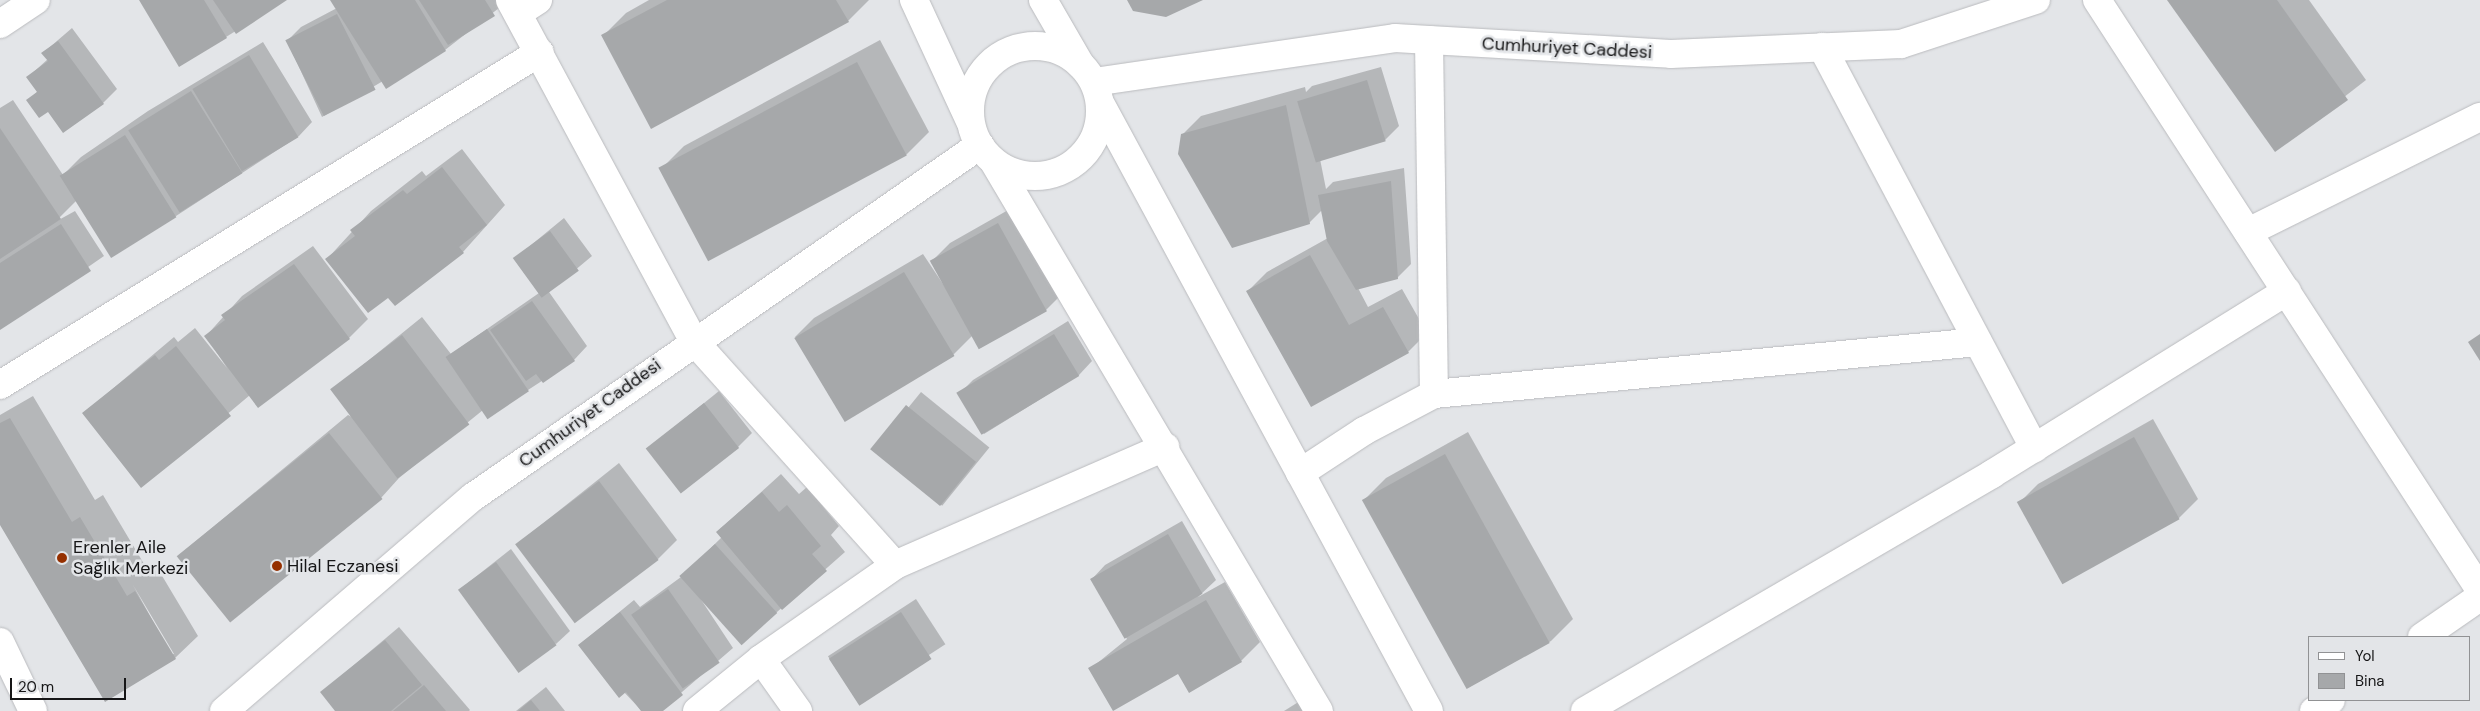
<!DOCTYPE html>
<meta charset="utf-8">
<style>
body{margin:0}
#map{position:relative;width:2480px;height:711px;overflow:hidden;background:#e3e5e8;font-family:"DM Sans",sans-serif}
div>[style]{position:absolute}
.shadow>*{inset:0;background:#0003;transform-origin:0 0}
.building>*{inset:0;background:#a6a8aa;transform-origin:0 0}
.roads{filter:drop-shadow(0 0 1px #babbbe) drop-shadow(0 0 1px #babbbe)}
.minor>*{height:28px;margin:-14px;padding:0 14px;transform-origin:14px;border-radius:14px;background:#fff}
.major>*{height:28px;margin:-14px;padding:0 14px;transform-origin:14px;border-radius:14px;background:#fff}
.major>.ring{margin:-14px;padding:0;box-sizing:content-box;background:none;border:28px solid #fff;border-radius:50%}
.dots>*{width:14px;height:14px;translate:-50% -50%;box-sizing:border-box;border:2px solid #e3e5e8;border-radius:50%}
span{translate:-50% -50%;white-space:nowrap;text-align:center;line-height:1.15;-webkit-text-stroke:5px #e3e5e8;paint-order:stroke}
.street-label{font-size:18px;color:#161617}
.poi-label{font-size:18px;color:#161617}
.left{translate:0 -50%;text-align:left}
.legend{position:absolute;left:2308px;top:636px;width:162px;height:65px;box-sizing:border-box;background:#e3e5e8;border:1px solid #919294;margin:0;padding:6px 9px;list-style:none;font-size:15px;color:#161617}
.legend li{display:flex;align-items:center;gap:10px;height:25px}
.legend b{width:25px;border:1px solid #919294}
.scale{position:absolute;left:10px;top:678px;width:116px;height:22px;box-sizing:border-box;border:2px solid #161617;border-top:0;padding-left:6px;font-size:15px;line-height:18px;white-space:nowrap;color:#161617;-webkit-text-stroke:4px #e3e5e8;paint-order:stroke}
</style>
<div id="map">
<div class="shadow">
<i style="clip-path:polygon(140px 0,285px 0,226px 37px)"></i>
<i style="clip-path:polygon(332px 0,507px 0,508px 1px,445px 50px,387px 87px,383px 81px,322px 117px,287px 41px,301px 27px,337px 8px)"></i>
<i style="clip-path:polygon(649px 0,869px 0,848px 21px,603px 36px,626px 13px)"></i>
<i style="clip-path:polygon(2168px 0,2309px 0,2366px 80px,2276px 150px)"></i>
<i style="clip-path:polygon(72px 28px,117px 89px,103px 103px,48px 110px,28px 101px,38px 91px,28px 77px,48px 59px,43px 53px)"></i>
<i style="clip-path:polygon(880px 40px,929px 132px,906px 155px,661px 169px,684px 146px)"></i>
<i style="clip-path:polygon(263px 42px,312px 122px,299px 136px,176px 216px,77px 200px,55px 222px,75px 211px,104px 256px,0 328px,0 108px,13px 100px,63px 175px,81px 157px,148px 111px)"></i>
<i style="clip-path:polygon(1381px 67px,1399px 126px,1385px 140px,1320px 159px,1326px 189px,1333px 182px,1404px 168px,1411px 264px,1397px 278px,1358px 288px,1368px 307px,1402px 289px,1427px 333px,1408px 352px,1248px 291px,1267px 272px,1328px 238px,1322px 210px,1309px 223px,1182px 135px,1201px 116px,1305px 87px,1306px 92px,1312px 86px)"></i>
<i style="clip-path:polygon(462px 149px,505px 205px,463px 252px,389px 296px,327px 259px,371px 211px,422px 171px,426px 176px)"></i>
<i style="clip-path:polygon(1017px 205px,1065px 291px,1046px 310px,980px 348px,973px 335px,953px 355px,795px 337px,814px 318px,923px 254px,949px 293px,931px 262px,950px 243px)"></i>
<i style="clip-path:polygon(564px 218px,592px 256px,549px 292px,587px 346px,574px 360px,528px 390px,483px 410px,399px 478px,381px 498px,178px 556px,348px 415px,354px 418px,332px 390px,422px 317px,451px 354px,539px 293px,514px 259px)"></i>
<i style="clip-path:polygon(313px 246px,368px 319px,349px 338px,250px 395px,142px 486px,84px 413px,174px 337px,178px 342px,195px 328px,227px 368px,206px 336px,242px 296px)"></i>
<i style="clip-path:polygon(1068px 321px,1092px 361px,1079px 375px,984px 434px,959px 394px,973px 380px)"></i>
<i style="clip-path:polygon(719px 391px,752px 433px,738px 447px,647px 449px)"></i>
<i style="left:921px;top:392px;width:88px;height:75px;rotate:39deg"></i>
<i style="clip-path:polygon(evenodd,33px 396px,95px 500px,103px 495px,150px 574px,158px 569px,198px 636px,175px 658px,0 522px,0 415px,33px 396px,133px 585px,174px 654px,171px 654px,133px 585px)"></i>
<i style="clip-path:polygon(2153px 419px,2198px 499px,2179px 518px,2019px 503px,2038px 484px)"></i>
<i style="clip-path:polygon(1468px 432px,1573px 619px,1551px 641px,1469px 687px,1364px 500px,1386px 478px)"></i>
<i style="clip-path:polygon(619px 463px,677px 540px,658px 559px,517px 544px)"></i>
<i style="clip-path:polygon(781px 474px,799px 494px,807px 487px,839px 526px,831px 535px,845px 552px,742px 643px,698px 595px,733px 648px,660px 711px,642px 711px,579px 645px,634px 600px,640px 607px,681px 577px,722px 537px,717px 532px)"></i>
<i style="clip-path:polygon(1182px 521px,1216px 580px,1198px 597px,1225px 582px,1260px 642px,1241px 661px,1179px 672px,1090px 669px,1127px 639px,1092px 579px,1105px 565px)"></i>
<i style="clip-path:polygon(511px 549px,570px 631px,556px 644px,459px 590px)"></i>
<i style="left:916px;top:599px;width:54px;height:105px;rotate:57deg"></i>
<i style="clip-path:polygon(399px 627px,470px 710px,469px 711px,337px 711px,322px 692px)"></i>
<i style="clip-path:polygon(546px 687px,565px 711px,516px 711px)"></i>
<i style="clip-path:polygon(1308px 696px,1317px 711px,1284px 711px)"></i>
</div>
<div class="building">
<i style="clip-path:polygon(139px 0,204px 0,227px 38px,179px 67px)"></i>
<i style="clip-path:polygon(213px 0,287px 0,236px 34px)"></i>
<i style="clip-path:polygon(330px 0,415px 0,446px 51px,386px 89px)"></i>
<i style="clip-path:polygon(419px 0,485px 0,495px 16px,448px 45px)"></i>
<i style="clip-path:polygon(667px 0,836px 0,849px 22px,651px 129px,601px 35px)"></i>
<i style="clip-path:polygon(1127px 0,1203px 0,1166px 17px,1133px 11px)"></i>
<i style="clip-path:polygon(2167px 0,2277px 0,2348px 100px,2275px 152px)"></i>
<i style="left:337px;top:14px;width:85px;height:58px;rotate:63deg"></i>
<i style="clip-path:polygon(58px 41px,104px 104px,63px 133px,48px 112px,39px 118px,26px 100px,37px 92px,26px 77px,48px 61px,41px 53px)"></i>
<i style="left:249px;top:55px;width:96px;height:66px;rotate:59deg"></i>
<i style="left:857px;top:62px;width:106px;height:225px;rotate:62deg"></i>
<i style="left:1367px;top:80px;width:64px;height:73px;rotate:73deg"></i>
<i style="left:191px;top:91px;width:97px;height:74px;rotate:58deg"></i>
<i style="clip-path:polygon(1286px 105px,1310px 224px,1232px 248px,1178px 154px,1181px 134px)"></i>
<i style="clip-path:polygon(0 128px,61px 219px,0 259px)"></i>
<i style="left:125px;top:135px;width:97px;height:77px;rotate:58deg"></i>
<i style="clip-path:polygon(442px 167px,487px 225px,459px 247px,464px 253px,395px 306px,388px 298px,368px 313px,325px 259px,355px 236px,350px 230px,403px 190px,407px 194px)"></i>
<i style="clip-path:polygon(1391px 181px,1398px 279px,1356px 290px,1327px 241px,1318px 195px)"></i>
<i style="left:998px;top:223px;width:101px;height:78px;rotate:61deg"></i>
<i style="clip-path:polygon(61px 224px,91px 271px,0 330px,0 263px)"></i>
<i style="left:550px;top:231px;width:49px;height:46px;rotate:54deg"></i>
<i style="clip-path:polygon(1310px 255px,1349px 325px,1383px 307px,1409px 353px,1311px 407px,1246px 291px)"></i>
<i style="clip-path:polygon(294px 264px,350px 339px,258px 408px,204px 336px,225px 320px,221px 315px)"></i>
<i style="left:904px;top:272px;width:98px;height:128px;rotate:59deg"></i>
<i style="clip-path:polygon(532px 301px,575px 361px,543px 383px,536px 374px,526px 381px,490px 330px)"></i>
<i style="left:487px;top:329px;width:75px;height:50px;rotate:56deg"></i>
<i style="left:1054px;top:334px;width:49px;height:114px;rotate:59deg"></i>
<i style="clip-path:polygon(2480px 334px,2480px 361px,2468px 342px)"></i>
<i style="left:402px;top:335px;width:112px;height:90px;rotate:53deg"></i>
<i style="clip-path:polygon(176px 346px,231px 416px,141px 488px,82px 413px,155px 355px,159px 360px)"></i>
<i style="left:704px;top:403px;width:57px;height:74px;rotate:52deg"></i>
<i style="left:906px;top:405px;width:90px;height:57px;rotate:39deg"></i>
<i style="clip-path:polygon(10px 418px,72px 522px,80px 517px,127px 596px,135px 591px,176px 659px,105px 702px,0 525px,0 423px)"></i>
<i style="left:329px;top:433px;width:85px;height:196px;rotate:51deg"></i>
<i style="left:2134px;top:437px;width:94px;height:134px;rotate:61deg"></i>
<i style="left:1445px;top:454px;width:216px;height:95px;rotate:61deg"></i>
<i style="left:599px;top:481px;width:99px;height:105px;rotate:53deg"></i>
<i style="clip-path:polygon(762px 492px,779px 512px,787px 505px,821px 546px,812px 554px,827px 571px,782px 610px,716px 532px)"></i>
<i style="left:1168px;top:534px;width:69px;height:90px;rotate:60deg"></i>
<i style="left:715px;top:544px;width:93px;height:48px;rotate:48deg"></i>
<i style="left:496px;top:562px;width:103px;height:47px;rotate:54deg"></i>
<i style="left:668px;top:589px;width:90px;height:45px;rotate:55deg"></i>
<i style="clip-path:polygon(1206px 600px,1242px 662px,1189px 693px,1178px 674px,1113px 711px,1088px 668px)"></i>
<i style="clip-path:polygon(620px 612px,683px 695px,663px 711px,641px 711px,626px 692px,619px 698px,578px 645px)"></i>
<i style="left:901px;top:612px;width:56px;height:86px;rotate:57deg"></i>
<i style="clip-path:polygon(385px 640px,422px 685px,391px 711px,335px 711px,320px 692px)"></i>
<i style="clip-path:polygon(424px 685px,446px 711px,393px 711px)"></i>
<i style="clip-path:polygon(531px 700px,540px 711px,518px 711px)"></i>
</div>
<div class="roads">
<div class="minor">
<i style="left:510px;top:0;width:386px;rotate:61.7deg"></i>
<i style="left:693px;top:340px;width:302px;rotate:48.1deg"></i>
<i style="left:2097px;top:0;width:703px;rotate:57.01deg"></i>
<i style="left:518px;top:13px;width:24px;rotate:-33deg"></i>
<i style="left:0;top:24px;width:43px;rotate:-33.7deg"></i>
<i style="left:1429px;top:40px;width:354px;rotate:89.2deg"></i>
<i style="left:1822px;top:47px;width:454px;rotate:62.1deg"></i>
<i style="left:1094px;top:82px;width:304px;rotate:-8.3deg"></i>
<i style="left:1395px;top:38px;width:276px;rotate:3.3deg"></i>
<i style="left:1671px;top:54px;width:230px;rotate:-2.5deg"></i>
<i style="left:1901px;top:44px;width:142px;rotate:-18.1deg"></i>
<i style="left:1100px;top:103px;width:691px;rotate:61.58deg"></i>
<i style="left:994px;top:162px;width:638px;rotate:59.38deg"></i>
<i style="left:2248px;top:232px;width:259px;rotate:-26.4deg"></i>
<i style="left:0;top:385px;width:634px;rotate:-31.66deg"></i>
<i style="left:1300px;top:473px;width:77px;rotate:-33.3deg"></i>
<i style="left:1364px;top:431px;width:79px;rotate:-27.9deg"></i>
<i style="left:1434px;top:394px;width:546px;rotate:-5.46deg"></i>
<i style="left:2422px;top:637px;width:70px;rotate:-34.6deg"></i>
<i style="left:761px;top:659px;width:64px;rotate:54.6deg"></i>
<i style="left:224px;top:711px;width:328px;rotate:-40.7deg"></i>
<i style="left:473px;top:497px;width:617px;rotate:-34.77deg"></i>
<i style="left:697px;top:711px;width:82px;rotate:-39.1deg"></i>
<i style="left:761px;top:659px;width:164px;rotate:-35deg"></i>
<i style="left:895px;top:565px;width:295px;rotate:-23.6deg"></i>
<i style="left:1585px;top:711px;width:471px;rotate:-30.2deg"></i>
<i style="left:1992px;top:474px;width:347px;rotate:-31.8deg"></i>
<i style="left:2314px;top:711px;width:20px;rotate:-33deg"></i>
</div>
<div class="major">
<i style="left:914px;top:0;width:133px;rotate:65.2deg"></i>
<i style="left:1043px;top:0;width:74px;rotate:60deg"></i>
<i class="ring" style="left:970px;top:46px;width:102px;height:102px"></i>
<i style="left:0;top:642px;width:76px;rotate:64.4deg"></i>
</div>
</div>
<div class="dots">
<i style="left:62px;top:558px;background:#953000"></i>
<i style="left:277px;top:566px;background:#953000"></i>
</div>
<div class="street-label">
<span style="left:1567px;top:48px;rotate:3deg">Cumhuriyet Caddesi</span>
<span style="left:590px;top:413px;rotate:-36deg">Cumhuriyet Caddesi</span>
</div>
<div class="poi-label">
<span class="left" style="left:73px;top:558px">Erenler Aile<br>Sağlık Merkezi</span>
<span class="left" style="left:287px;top:566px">Hilal Eczanesi</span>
</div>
<ul class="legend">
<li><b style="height:6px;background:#fff"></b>Yol</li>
<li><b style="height:14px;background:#a6a8aa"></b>Bina</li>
</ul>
<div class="scale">20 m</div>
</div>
